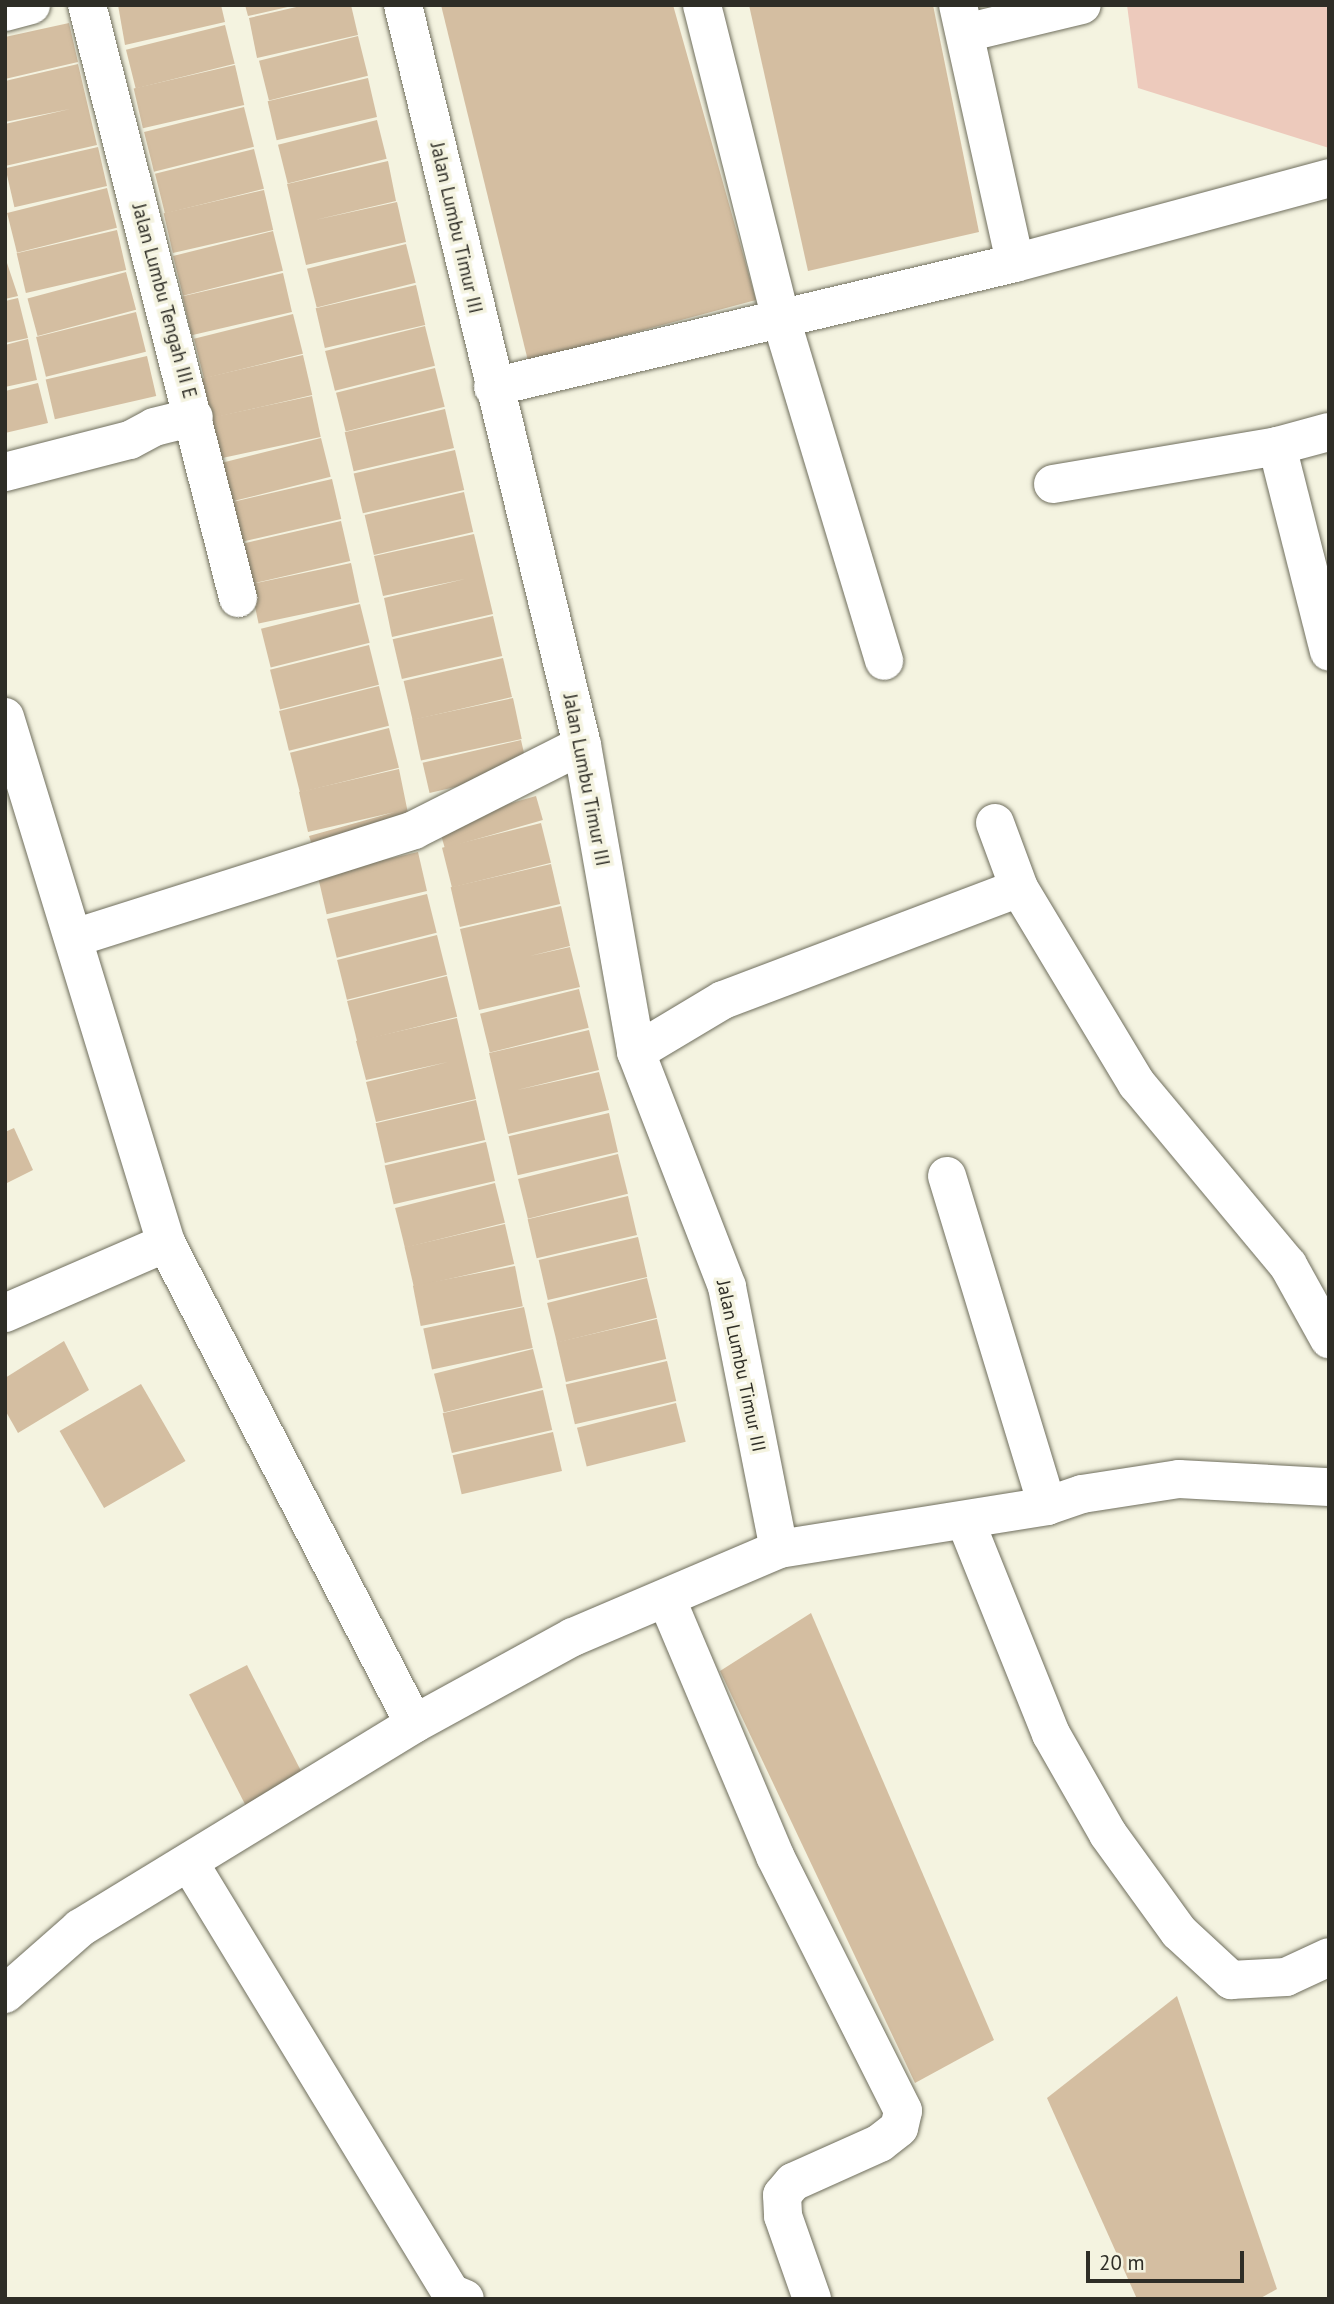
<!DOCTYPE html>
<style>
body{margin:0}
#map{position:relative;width:1334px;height:2304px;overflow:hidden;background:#f4f3e0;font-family:"PT Sans",sans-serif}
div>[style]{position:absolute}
.green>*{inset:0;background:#edcabc}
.building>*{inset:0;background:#d4bea1;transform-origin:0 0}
.roads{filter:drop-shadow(0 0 2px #706f5e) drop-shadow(0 0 2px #706f5e)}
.minor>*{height:38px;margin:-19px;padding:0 19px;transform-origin:19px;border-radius:19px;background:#fff}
span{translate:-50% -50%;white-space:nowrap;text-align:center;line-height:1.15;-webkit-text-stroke:7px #f4f3e0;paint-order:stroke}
.street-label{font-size:19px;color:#2e2d26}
.frame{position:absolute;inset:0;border:7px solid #2e2d26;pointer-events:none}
.scale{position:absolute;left:1086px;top:2251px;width:158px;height:32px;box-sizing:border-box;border:4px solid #2e2d26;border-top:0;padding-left:9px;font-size:21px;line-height:24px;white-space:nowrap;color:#2e2d26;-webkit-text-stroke:5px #f4f3e0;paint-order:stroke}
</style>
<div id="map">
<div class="green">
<i style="clip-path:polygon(1127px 5px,1329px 5px,1329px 148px,1138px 88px)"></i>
</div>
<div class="building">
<i style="clip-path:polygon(118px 5px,221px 5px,225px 22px,125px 45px)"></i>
<i style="clip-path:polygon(245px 5px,292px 5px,292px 6px,248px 16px)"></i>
<i style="clip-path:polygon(305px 5px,351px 5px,358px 35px,257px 58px,249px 18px)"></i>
<i style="clip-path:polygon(441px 5px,673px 5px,756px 300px,528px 361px)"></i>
<i style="clip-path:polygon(749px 5px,933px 5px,979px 232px,808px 271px)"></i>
<i style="clip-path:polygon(69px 23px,78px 62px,5px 79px,5px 37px)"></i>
<i style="left:225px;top:25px;width:40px;height:102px;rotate:76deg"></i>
<i style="left:358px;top:36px;width:41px;height:102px;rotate:76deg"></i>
<i style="clip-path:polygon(78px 64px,97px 145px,5px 166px,5px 124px,70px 109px,5px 122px,5px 81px)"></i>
<i style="left:235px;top:65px;width:41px;height:104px;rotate:77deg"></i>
<i style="left:368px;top:78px;width:40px;height:103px;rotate:77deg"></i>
<i style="left:244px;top:107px;width:41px;height:103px;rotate:76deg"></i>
<i style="left:377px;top:120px;width:40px;height:102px;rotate:76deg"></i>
<i style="left:98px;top:147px;width:40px;height:95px;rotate:77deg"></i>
<i style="left:254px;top:149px;width:41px;height:102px;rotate:76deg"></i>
<i style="clip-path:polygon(388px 161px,396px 201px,315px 220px,397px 202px,406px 242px,306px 265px,287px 184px)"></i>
<i style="left:107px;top:188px;width:41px;height:103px;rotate:76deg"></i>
<i style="left:264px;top:190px;width:41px;height:103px;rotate:77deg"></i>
<i style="left:117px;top:230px;width:41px;height:103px;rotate:77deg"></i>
<i style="left:273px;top:231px;width:41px;height:103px;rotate:76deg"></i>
<i style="left:406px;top:244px;width:40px;height:102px;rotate:76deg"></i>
<i style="clip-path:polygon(5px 257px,18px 296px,5px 299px)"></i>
<i style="left:126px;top:272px;width:39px;height:102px;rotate:75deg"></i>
<i style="left:283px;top:273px;width:40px;height:103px;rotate:77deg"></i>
<i style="left:416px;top:285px;width:41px;height:103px;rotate:77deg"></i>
<i style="clip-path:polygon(18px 298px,28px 338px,5px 343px,5px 301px)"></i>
<i style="left:136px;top:312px;width:41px;height:103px;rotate:76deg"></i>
<i style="left:293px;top:314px;width:41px;height:102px;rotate:76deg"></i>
<i style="left:425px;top:326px;width:41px;height:103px;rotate:76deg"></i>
<i style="clip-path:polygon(28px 339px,37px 380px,5px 387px,5px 345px)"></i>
<i style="left:303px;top:355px;width:41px;height:104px;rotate:77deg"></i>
<i style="left:147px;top:356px;width:41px;height:104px;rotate:77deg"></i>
<i style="left:435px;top:368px;width:40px;height:102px;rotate:76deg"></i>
<i style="clip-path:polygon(38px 383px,48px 423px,5px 433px,5px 391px)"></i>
<i style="left:312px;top:396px;width:42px;height:103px;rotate:78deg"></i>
<i style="left:445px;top:409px;width:40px;height:103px;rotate:77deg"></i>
<i style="left:321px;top:438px;width:40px;height:102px;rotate:76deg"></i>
<i style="left:455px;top:450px;width:41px;height:104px;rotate:77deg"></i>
<i style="left:332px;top:479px;width:41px;height:104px;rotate:77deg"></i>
<i style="left:464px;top:492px;width:41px;height:102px;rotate:77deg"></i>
<i style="left:341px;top:521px;width:41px;height:103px;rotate:77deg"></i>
<i style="clip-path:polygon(474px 534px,493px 614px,392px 637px,384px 598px,465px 579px,383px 596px,374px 556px)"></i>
<i style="left:351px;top:563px;width:40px;height:103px;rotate:78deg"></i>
<i style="left:360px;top:604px;width:40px;height:102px;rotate:76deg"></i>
<i style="left:493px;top:616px;width:41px;height:103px;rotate:77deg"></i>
<i style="left:369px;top:645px;width:41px;height:102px;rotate:76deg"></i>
<i style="left:503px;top:658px;width:40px;height:102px;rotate:77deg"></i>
<i style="left:379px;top:686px;width:41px;height:103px;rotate:76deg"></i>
<i style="left:513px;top:698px;width:42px;height:103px;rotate:78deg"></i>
<i style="left:389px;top:728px;width:41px;height:102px;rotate:76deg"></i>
<i style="left:521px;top:740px;width:31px;height:101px;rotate:77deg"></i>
<i style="clip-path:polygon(399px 769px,411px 828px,315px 854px,309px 836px,395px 812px,308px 832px,299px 792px)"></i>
<i style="left:536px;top:796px;width:25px;height:102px;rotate:74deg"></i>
<i style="left:541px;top:823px;width:41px;height:102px;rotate:76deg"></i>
<i style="left:418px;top:852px;width:40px;height:103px;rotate:77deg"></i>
<i style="left:551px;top:864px;width:41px;height:103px;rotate:77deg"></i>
<i style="left:427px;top:894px;width:40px;height:103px;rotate:76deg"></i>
<i style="clip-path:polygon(561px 906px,570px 946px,530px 956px,570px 947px,580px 987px,479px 1010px,460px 929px)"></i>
<i style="left:437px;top:935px;width:41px;height:103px;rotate:76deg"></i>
<i style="left:447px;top:976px;width:42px;height:103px;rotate:76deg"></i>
<i style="left:579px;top:989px;width:40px;height:102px;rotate:76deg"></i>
<i style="clip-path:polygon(457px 1018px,476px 1099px,376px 1122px,366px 1082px,448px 1062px,366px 1080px,356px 1041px)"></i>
<i style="clip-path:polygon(589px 1030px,599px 1070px,517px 1090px,599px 1072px,609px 1110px,508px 1134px,489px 1053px)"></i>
<i style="left:476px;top:1100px;width:41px;height:103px;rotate:77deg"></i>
<i style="left:609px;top:1113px;width:40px;height:103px;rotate:77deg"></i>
<i style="clip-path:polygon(14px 1128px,33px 1170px,5px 1184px,5px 1132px)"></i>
<i style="left:486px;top:1142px;width:40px;height:104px;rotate:77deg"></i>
<i style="left:618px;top:1154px;width:41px;height:103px;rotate:76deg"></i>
<i style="left:495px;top:1183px;width:41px;height:103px;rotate:76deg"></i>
<i style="left:628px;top:1196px;width:40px;height:103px;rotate:77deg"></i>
<i style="left:505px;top:1224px;width:41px;height:103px;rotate:77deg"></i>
<i style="left:638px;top:1237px;width:41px;height:102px;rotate:77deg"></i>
<i style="left:515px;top:1266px;width:41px;height:104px;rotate:79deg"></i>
<i style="left:647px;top:1278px;width:41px;height:103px;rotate:76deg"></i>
<i style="left:524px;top:1307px;width:42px;height:103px;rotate:78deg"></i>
<i style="left:657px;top:1319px;width:41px;height:103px;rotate:77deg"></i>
<i style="clip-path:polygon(64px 1341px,89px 1390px,18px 1433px,5px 1410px,5px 1378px)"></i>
<i style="left:533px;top:1349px;width:40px;height:102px;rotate:76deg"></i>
<i style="left:667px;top:1361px;width:41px;height:104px;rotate:77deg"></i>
<i style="left:141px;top:1384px;width:89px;height:94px;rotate:60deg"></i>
<i style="left:543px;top:1390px;width:41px;height:103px;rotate:77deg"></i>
<i style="left:676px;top:1403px;width:40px;height:102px;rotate:76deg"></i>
<i style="left:553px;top:1432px;width:40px;height:103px;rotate:77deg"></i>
<i style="clip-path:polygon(811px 1613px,994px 2040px,915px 2083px,720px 1671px)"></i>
<i style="left:247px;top:1665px;width:128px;height:65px;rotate:63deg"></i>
<i style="clip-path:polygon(1177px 1996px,1277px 2289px,1259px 2299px,1137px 2299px,1047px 2098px)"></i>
</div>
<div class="roads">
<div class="minor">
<i style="left:87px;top:5px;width:612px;rotate:75.71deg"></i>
<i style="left:403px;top:5px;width:761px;rotate:76.4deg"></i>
<i style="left:582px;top:745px;width:312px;rotate:80deg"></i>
<i style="left:636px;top:1052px;width:252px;rotate:68.8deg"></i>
<i style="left:727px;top:1287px;width:267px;rotate:78.8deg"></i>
<i style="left:702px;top:5px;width:324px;rotate:75.9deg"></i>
<i style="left:781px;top:319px;width:357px;rotate:73.2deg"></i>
<i style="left:958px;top:5px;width:264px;rotate:77.5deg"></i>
<i style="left:5px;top:12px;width:27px;rotate:-15deg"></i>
<i style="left:965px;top:33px;width:120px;rotate:-13.5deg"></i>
<i style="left:493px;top:387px;width:537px;rotate:-13.36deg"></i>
<i style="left:1015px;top:263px;width:325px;rotate:-15.1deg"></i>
<i style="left:1277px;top:446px;width:212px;rotate:75.8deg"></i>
<i style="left:5px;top:472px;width:129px;rotate:-14.4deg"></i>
<i style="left:130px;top:440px;width:27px;rotate:-28deg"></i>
<i style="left:154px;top:427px;width:41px;rotate:-14deg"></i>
<i style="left:1053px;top:484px;width:227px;rotate:-9.6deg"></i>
<i style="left:1277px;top:446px;width:54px;rotate:-15.1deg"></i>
<i style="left:5px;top:717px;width:550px;rotate:72.98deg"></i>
<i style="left:995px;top:823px;width:69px;rotate:69.7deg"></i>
<i style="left:1019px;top:888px;width:229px;rotate:59deg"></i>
<i style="left:1137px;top:1084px;width:236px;rotate:50.2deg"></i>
<i style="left:1288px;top:1265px;width:85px;rotate:61deg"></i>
<i style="left:74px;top:938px;width:357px;rotate:-17.6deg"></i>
<i style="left:414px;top:830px;width:188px;rotate:-26.8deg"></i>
<i style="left:636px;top:1052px;width:101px;rotate:-30.9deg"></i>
<i style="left:723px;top:1000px;width:316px;rotate:-20.7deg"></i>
<i style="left:947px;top:1176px;width:345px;rotate:73.1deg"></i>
<i style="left:5px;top:1313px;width:176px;rotate:-23.5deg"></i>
<i style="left:166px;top:1243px;width:541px;rotate:62.72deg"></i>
<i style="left:965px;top:1520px;width:231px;rotate:68.1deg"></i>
<i style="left:1051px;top:1734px;width:115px;rotate:60.3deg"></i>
<i style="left:1108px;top:1834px;width:121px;rotate:54.1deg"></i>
<i style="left:1179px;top:1932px;width:71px;rotate:42.7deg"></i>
<i style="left:1231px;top:1980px;width:55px;rotate:-3.1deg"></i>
<i style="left:1286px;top:1977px;width:47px;rotate:-24.9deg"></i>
<i style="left:667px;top:1600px;width:278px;rotate:67.1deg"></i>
<i style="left:775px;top:1856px;width:285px;rotate:63.3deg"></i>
<i style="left:903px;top:2111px;width:17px;rotate:103deg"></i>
<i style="left:899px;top:2128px;width:24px;rotate:142deg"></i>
<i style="left:880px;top:2143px;width:95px;rotate:155.9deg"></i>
<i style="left:793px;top:2182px;width:17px;rotate:130deg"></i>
<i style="left:782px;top:2195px;width:21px;rotate:87deg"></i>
<i style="left:783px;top:2216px;width:88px;rotate:70.7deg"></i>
<i style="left:190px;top:1864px;width:502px;rotate:58.68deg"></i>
<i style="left:451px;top:2293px;width:15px;rotate:23deg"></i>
<i style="left:5px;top:1994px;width:100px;rotate:-41.3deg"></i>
<i style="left:80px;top:1928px;width:391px;rotate:-31.4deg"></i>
<i style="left:414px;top:1724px;width:181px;rotate:-28.7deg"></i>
<i style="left:573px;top:1637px;width:224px;rotate:-23.1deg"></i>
<i style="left:779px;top:1549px;width:271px;rotate:-9.1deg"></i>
<i style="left:1047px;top:1506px;width:37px;rotate:-19deg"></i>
<i style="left:1082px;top:1494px;width:98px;rotate:-8.8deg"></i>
<i style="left:1179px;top:1479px;width:150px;rotate:3.1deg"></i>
</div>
</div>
<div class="street-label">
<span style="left:456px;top:228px;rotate:77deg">Jalan Lumbu Timur III</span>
<span style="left:164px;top:301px;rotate:75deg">Jalan Lumbu Tengah III E</span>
<span style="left:586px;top:780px;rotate:79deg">Jalan Lumbu Timur III</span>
<span style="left:741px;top:1366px;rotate:78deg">Jalan Lumbu Timur III</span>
</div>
<div class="frame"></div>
<div class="scale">20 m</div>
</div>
